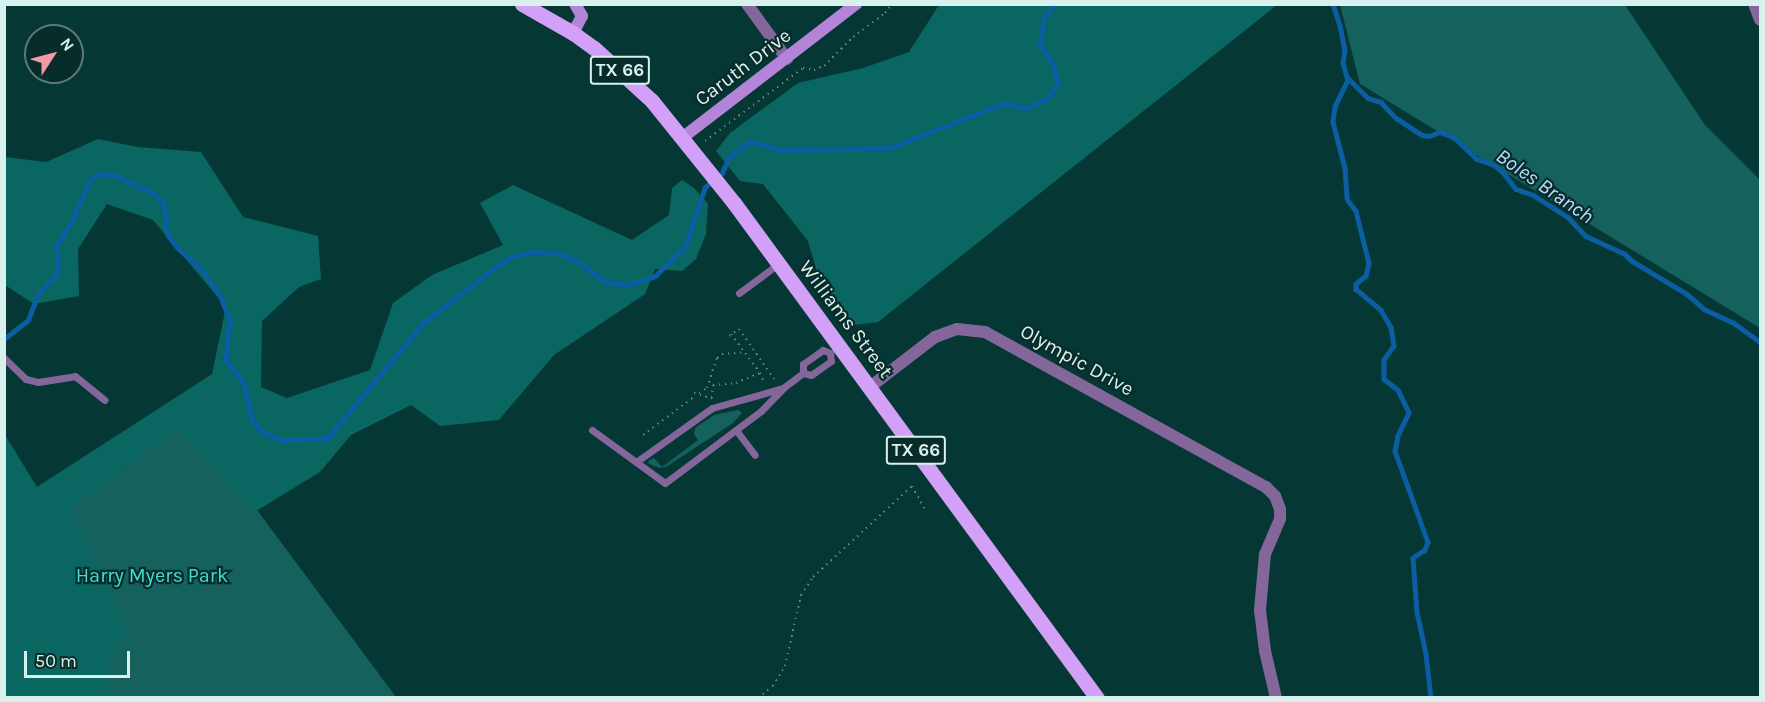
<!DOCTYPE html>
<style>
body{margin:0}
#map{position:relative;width:1765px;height:702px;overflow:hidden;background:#053835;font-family:Karla,sans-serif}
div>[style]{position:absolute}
.green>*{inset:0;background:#14615d}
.forest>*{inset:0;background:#0a6661}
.stream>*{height:4.5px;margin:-2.25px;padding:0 2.25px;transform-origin:2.25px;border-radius:2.25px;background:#0a5ea1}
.path>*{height:2px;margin-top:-1px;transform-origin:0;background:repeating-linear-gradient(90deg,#608784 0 1.5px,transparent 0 6px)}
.lane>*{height:7px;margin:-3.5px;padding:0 3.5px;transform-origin:3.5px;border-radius:3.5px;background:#84669a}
.street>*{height:12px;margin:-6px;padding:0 6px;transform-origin:6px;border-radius:6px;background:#84669a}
.secondary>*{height:12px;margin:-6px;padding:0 6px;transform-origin:6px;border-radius:6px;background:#b384d7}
.primary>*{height:15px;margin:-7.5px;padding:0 7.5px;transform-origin:7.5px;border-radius:7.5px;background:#d2a1f7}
span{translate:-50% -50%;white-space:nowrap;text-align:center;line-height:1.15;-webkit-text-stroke:4.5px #082c2a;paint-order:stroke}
.shield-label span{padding:2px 4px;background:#082c2a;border:2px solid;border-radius:4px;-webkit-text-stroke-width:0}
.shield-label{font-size:18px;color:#d9f1ee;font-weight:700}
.street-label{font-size:20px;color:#d9f1ee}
.park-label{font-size:20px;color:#41ddd5}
.water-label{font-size:21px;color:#b7daff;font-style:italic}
.frame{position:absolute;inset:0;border:6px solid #d9f1ee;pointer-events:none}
.north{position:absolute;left:24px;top:24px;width:60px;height:60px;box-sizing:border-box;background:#082c2a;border:2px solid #5c7b78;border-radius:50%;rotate:54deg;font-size:16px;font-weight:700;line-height:24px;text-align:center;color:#d9f1ee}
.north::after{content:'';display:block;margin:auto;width:21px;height:27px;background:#f39aa8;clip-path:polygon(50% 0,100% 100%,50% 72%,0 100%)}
.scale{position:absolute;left:24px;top:651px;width:106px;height:27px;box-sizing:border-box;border:3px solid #d9f1ee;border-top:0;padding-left:8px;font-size:18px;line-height:21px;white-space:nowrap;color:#d9f1ee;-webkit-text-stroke:4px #082c2a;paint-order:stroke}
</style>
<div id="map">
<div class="green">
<i style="clip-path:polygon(1340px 5px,1625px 5px,1705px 125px,1760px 180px,1760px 328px,1360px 84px)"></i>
<i style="clip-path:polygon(179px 405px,396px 697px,5px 697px,4px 531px)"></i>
<i style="clip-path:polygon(738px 410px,742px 413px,733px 423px,666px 467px,660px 468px,649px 464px,648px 461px,654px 458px,662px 467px,698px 440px,694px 434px,695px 428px,714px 415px)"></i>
</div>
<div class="forest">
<i style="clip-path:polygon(939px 5px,939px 4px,1277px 5px,878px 322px,854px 325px,819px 278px,808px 241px,763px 184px,740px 181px,716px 151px,730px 133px,798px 83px,863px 68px,909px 52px)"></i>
<i style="clip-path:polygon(98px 139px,138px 147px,201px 152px,243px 217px,318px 236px,321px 279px,299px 287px,262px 321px,261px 387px,287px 398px,370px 370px,393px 303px,432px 275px,503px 245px,480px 203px,513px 185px,632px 240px,669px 215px,672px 188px,682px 180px,694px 188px,708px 204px,706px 234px,696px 259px,682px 271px,655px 269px,645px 294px,554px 355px,499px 420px,440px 426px,411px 405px,351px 435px,320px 472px,253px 513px,178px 427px,70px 509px,126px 626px,107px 666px,109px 697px,5px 697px,5px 435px,37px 487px,212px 374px,226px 307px,153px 220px,107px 204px,78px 249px,79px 296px,34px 304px,5px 285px,5px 157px,46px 162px)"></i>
</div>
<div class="stream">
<i style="left:1070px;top:4px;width:13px"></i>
<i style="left:1333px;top:4px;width:22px;rotate:72deg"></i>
<i style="left:1340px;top:25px;width:25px;rotate:79deg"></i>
<i style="left:1345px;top:50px;width:13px;rotate:99deg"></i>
<i style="left:1343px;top:63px;width:18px;rotate:74deg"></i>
<i style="left:1348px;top:80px;width:30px;rotate:116deg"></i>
<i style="left:1335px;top:107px;width:15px;rotate:98deg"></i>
<i style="left:1333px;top:122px;width:48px;rotate:75.4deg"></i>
<i style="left:1345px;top:168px;width:31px;rotate:86deg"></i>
<i style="left:1347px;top:199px;width:15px;rotate:53deg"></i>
<i style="left:1356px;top:211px;width:54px;rotate:76deg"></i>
<i style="left:1369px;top:263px;width:13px;rotate:103deg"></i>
<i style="left:1366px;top:276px;width:13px;rotate:141deg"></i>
<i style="left:1356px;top:284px;width:5px;rotate:90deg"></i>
<i style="left:1356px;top:289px;width:33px;rotate:40deg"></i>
<i style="left:1381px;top:310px;width:20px;rotate:60deg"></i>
<i style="left:1391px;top:327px;width:19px;rotate:81deg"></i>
<i style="left:1394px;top:346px;width:17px;rotate:126deg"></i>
<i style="left:1384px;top:360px;width:19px;rotate:90deg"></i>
<i style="left:1384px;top:379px;width:18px;rotate:38deg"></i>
<i style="left:1398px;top:390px;width:25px;rotate:64deg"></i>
<i style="left:1409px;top:413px;width:25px;rotate:116deg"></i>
<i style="left:1398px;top:436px;width:15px;rotate:101deg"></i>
<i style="left:1395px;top:451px;width:97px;rotate:70.1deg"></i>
<i style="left:1428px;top:542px;width:9px;rotate:111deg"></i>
<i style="left:1425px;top:550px;width:14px;rotate:146deg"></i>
<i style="left:1413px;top:558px;width:54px;rotate:85.8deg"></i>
<i style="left:1417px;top:612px;width:43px;rotate:77.9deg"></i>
<i style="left:1426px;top:654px;width:44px;rotate:83.5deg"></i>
<i style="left:1348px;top:78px;width:28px;rotate:45deg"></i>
<i style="left:1368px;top:98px;width:14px;rotate:17deg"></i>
<i style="left:1381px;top:102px;width:22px;rotate:47deg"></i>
<i style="left:1396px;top:118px;width:31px;rotate:33deg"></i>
<i style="left:1422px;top:135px;width:7px;rotate:8deg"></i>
<i style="left:1429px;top:136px;width:12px;rotate:-20deg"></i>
<i style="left:1440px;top:132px;width:15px;rotate:20deg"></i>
<i style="left:1454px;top:137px;width:32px;rotate:44deg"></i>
<i style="left:1477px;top:159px;width:18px;rotate:19deg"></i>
<i style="left:1494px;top:165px;width:11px;rotate:38deg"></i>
<i style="left:1503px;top:172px;width:21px;rotate:53deg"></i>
<i style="left:1516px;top:189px;width:18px;rotate:19deg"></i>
<i style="left:1533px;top:195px;width:41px;rotate:32.2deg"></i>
<i style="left:1568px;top:217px;width:26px;rotate:47deg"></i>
<i style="left:1586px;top:236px;width:43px;rotate:24.8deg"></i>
<i style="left:1625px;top:254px;width:10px;rotate:45deg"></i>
<i style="left:1632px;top:261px;width:64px;rotate:31deg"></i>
<i style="left:1687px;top:294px;width:23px;rotate:41deg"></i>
<i style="left:1704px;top:309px;width:33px;rotate:25deg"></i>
<i style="left:1734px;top:323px;width:32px;rotate:36deg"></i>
<i style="left:4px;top:339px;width:31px;rotate:-38deg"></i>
<i style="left:28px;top:320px;width:28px;rotate:-69deg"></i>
<i style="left:38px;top:294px;width:24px;rotate:-45deg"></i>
<i style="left:55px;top:277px;width:12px;rotate:-76deg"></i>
<i style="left:58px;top:265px;width:18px;rotate:-96deg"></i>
<i style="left:56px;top:247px;width:35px;rotate:-59deg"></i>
<i style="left:74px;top:217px;width:40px;rotate:-66.6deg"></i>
<i style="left:90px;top:180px;width:11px;rotate:-34deg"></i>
<i style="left:99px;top:174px;width:16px;rotate:4deg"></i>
<i style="left:115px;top:175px;width:42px;rotate:25.3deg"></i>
<i style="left:153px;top:193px;width:15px;rotate:42deg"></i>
<i style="left:164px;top:203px;width:32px;rotate:83deg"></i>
<i style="left:168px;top:235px;width:15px;rotate:53deg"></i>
<i style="left:177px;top:247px;width:37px;rotate:43deg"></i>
<i style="left:204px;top:272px;width:30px;rotate:56deg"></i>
<i style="left:221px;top:297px;width:25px;rotate:69deg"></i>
<i style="left:230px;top:320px;width:40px;rotate:95.7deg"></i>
<i style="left:226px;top:360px;width:29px;rotate:52deg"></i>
<i style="left:244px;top:383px;width:37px;rotate:77deg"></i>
<i style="left:252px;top:419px;width:15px;rotate:53deg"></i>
<i style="left:261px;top:431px;width:22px;rotate:24deg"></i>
<i style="left:281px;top:440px;width:47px;rotate:-2.4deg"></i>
<i style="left:328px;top:438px;width:151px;rotate:-50.4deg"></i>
<i style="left:424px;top:322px;width:104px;rotate:-37.2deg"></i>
<i style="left:507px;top:259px;width:23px;rotate:-18deg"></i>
<i style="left:529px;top:252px;width:30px;rotate:2deg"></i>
<i style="left:559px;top:253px;width:22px;rotate:24deg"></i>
<i style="left:579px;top:262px;width:34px;rotate:37deg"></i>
<i style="left:606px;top:282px;width:22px;rotate:8deg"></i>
<i style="left:628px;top:285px;width:28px;rotate:-18deg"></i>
<i style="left:655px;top:276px;width:42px;rotate:-44deg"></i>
<i style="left:685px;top:247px;width:63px;rotate:-71.6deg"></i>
<i style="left:705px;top:187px;width:22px;rotate:-39deg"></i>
<i style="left:722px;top:173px;width:17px;rotate:-66deg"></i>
<i style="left:729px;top:157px;width:26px;rotate:-37deg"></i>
<i style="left:750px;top:141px;width:33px;rotate:16deg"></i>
<i style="left:782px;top:150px;width:108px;rotate:-1.1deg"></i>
<i style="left:890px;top:148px;width:123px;rotate:-21.5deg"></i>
<i style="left:1004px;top:103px;width:23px;rotate:13deg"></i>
<i style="left:1026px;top:108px;width:24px;rotate:-24deg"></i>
<i style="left:1048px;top:98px;width:18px;rotate:-56deg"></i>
<i style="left:1058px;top:83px;width:19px;rotate:-106deg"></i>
<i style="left:1053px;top:65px;width:24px;rotate:-123deg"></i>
<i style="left:1040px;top:45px;width:27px;rotate:-82deg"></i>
<i style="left:1044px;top:18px;width:17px;rotate:-54deg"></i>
</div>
<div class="path">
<i style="left:705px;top:141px;width:122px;rotate:-36.7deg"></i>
<i style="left:803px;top:68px;width:11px;rotate:10deg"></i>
<i style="left:814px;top:70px;width:11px;rotate:-22deg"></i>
<i style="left:824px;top:66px;width:41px;rotate:-45deg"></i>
<i style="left:853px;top:37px;width:40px;rotate:-37deg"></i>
<i style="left:885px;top:13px;width:11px;rotate:-52deg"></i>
<i style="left:731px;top:334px;width:49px;rotate:53.4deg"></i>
<i style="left:729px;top:336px;width:12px;rotate:-35deg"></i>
<i style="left:739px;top:329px;width:61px;rotate:55deg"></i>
<i style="left:694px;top:393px;width:19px;rotate:16deg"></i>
<i style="left:712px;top:398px;width:13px;rotate:-86deg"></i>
<i style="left:713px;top:385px;width:23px;rotate:-5deg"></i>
<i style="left:736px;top:383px;width:26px;rotate:-23deg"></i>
<i style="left:760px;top:373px;width:11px;rotate:68deg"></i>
<i style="left:699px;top:393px;width:9px;rotate:-32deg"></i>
<i style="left:707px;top:388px;width:32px;rotate:-72deg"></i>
<i style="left:717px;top:358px;width:6px;rotate:-39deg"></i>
<i style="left:722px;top:354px;width:22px;rotate:-5deg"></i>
<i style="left:643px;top:435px;width:65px;rotate:-36.9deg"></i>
<i style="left:758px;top:698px;width:19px;rotate:-39deg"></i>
<i style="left:773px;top:686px;width:23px;rotate:-59deg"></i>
<i style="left:785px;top:666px;width:73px;rotate:-77.3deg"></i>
<i style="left:801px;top:595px;width:22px;rotate:-56deg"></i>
<i style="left:813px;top:577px;width:134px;rotate:-42.6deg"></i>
<i style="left:912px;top:486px;width:26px;rotate:61deg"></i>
</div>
<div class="lane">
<i style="left:739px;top:293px;width:49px;rotate:-36.6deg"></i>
<i style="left:823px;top:350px;width:8px;rotate:23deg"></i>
<i style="left:830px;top:353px;width:8px;rotate:83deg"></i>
<i style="left:831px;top:361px;width:24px;rotate:145deg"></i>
<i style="left:811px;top:375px;width:8px;rotate:-166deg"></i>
<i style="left:803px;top:373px;width:9px;rotate:-90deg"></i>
<i style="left:803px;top:364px;width:24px;rotate:-35deg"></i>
<i style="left:4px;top:358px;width:30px;rotate:44deg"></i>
<i style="left:26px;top:379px;width:12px;rotate:14deg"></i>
<i style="left:38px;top:382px;width:37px;rotate:-9deg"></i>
<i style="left:75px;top:376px;width:38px;rotate:39deg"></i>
<i style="left:592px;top:430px;width:90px;rotate:36deg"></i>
<i style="left:665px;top:483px;width:120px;rotate:-36.9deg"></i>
<i style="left:761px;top:411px;width:32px;rotate:-46deg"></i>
<i style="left:783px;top:388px;width:25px;rotate:-37deg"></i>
<i style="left:736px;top:430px;width:31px;rotate:53deg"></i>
<i style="left:636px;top:462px;width:93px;rotate:-35.4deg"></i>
<i style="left:712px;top:408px;width:74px;rotate:-15.7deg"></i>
</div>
<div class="street">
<i style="left:747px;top:4px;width:68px;rotate:54deg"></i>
<i style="left:1754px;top:4px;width:17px;rotate:69deg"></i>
<i style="left:870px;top:387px;width:82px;rotate:-37.6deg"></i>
<i style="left:935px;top:337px;width:23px;rotate:-20deg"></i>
<i style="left:957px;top:329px;width:28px;rotate:6deg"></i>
<i style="left:985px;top:332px;width:321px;rotate:28.9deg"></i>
<i style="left:1266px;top:487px;width:13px;rotate:45deg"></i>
<i style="left:1275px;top:496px;width:14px;rotate:69deg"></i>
<i style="left:1280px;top:509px;width:10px;rotate:90deg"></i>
<i style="left:1280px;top:519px;width:38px;rotate:113deg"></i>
<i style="left:1265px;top:554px;width:56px;rotate:95.1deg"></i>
<i style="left:1260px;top:610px;width:41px;rotate:83deg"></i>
<i style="left:1265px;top:651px;width:48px;rotate:76.8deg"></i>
</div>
<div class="secondary">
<i style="left:573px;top:33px;width:19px;rotate:-62deg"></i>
<i style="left:582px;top:16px;width:14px;rotate:-120deg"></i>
<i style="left:682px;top:138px;width:220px;rotate:-37.6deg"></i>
</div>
<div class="primary">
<i style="left:522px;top:4px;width:59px;rotate:29.6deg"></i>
<i style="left:573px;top:33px;width:26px;rotate:36deg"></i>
<i style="left:594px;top:48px;width:79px;rotate:42.4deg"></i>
<i style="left:652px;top:101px;width:131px;rotate:51.2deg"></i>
<i style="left:734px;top:203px;width:614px;rotate:53.75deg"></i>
</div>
<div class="shield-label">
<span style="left:620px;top:70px">TX 66</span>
<span style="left:916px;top:450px">TX 66</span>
</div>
<div class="street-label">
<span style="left:743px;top:67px;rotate:-37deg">Caruth Drive</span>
<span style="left:846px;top:319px;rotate:53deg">Williams Street</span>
<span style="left:1077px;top:360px;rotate:29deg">Olympic Drive</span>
</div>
<div class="park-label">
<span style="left:152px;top:575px">Harry Myers Park</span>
</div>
<div class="water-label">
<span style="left:1545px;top:186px;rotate:35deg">Boles Branch</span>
</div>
<div class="frame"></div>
<div class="north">N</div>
<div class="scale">50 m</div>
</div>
